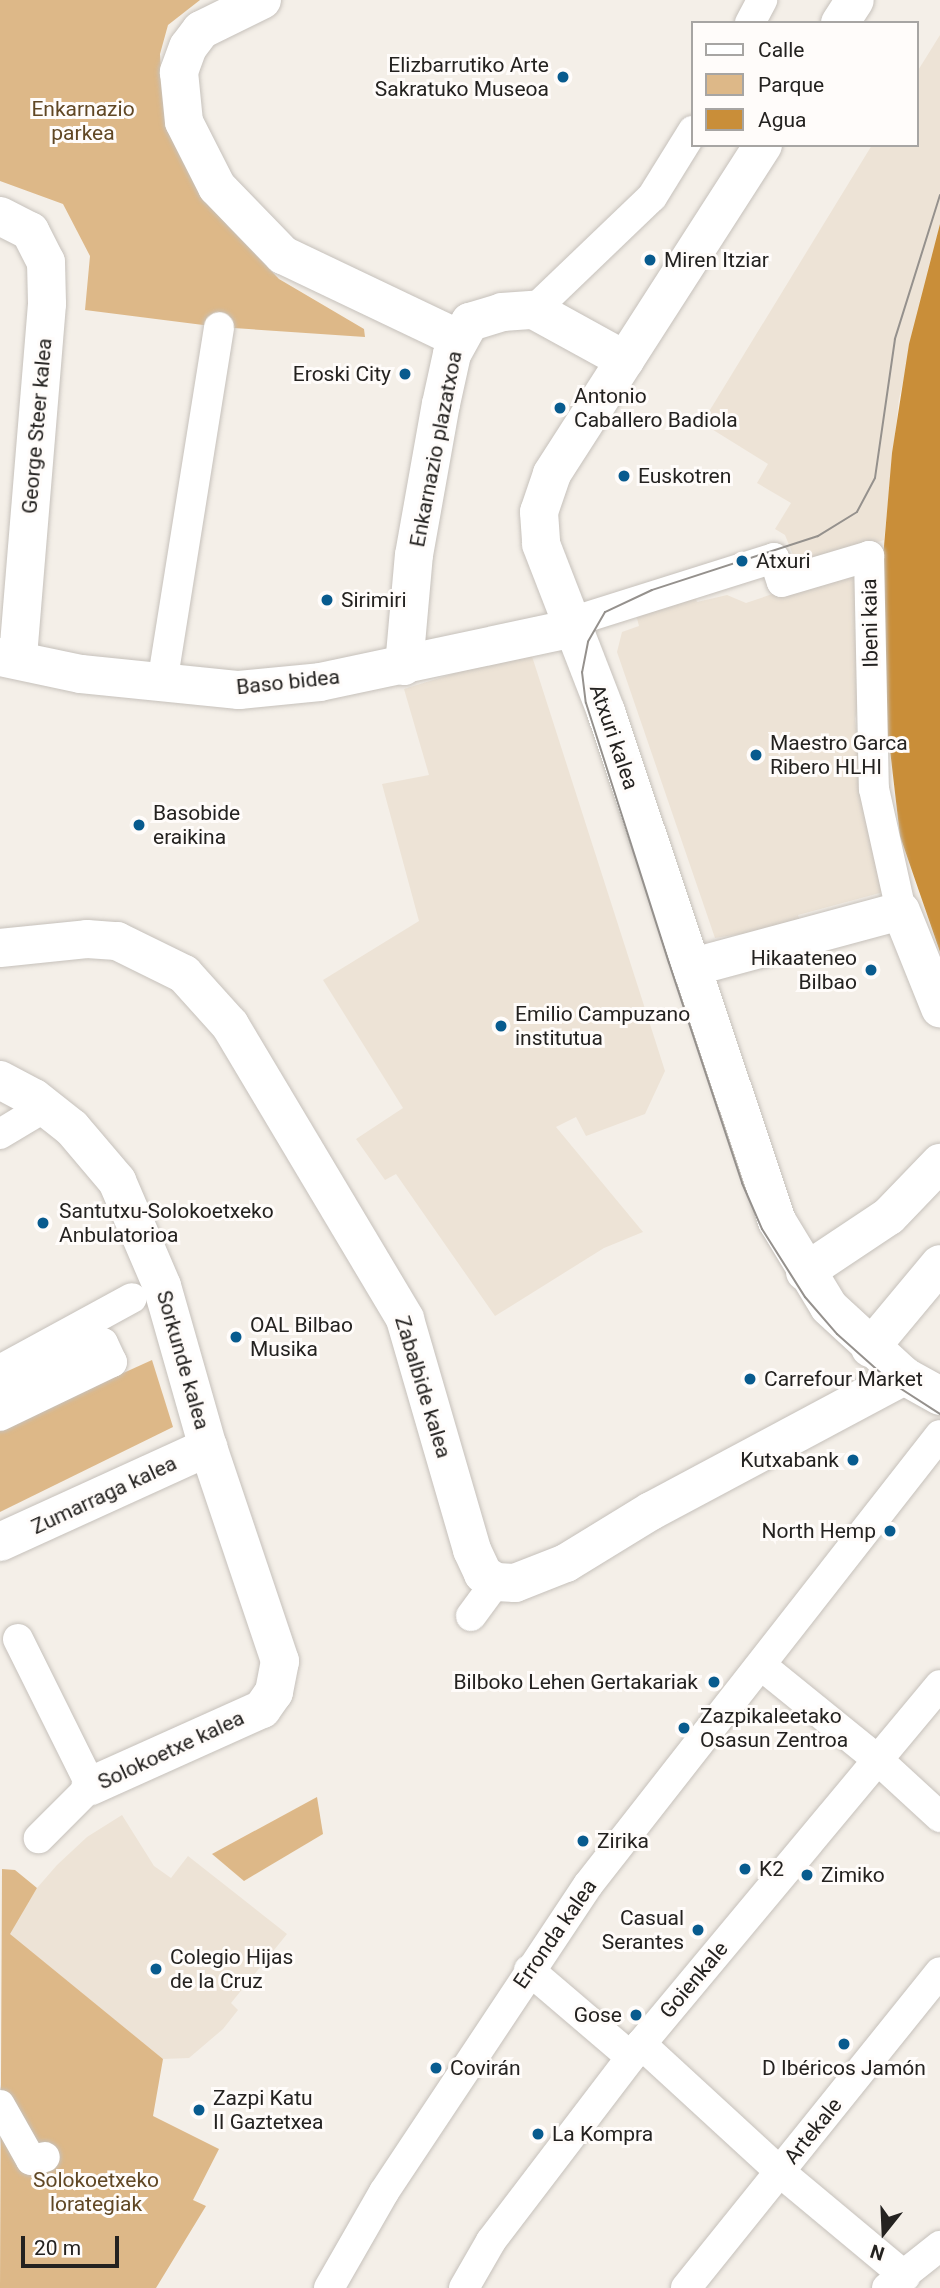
<!DOCTYPE html>
<meta charset="utf-8">
<style>
body{margin:0}
#map{position:relative;width:940px;height:2288px;overflow:hidden;background:#f4efe8;font-family:Roboto,sans-serif}
div>[style]{position:absolute}
.built>*{inset:0;background:#ede3d6}
.green>*{inset:0;background:#ddb888}
.water>*{inset:0;background:#c98e39}
.roads{filter:drop-shadow(0 0 2px #c6c1bb) drop-shadow(0 0 2px #c6c1bb)}
.pedestrian>*{height:30px;margin:-15px;padding:0 15px;transform-origin:15px;border-radius:15px;background:#fff}
.minor>*{height:38px;margin:-19px;padding:0 19px;transform-origin:19px;border-radius:19px;background:#fff}
.tertiary>*{height:38px;margin:-19px;padding:0 19px;transform-origin:19px;border-radius:19px;background:#fff}
.tram>*{height:2px;margin:-1px;padding:0 1px;transform-origin:1px;border-radius:1px;background:#95918d}
.dots>*{width:19px;height:19px;translate:-50% -50%;box-sizing:border-box;border:4px solid #fffcfa;border-radius:50%}
span{translate:-50% -50%;white-space:nowrap;text-align:center;line-height:1.15;-webkit-text-stroke:6px #fffcfa;paint-order:stroke}
.poi-label{font-size:21px;color:#242220}
.right{translate:-100% -50%;text-align:right}
.left{translate:0 -50%;text-align:left}
.park-label{font-size:21px;color:#604724}
.street-label{font-size:21px;color:#242220}
.legend{position:absolute;left:691px;top:21px;width:228px;height:126px;box-sizing:border-box;background:#fffcfa;border:2px solid #a7a5a3;margin:0;padding:9px 12px;list-style:none;font-size:21px;color:#242220}
.legend li{display:flex;align-items:center;gap:14px;height:35px}
.legend b{width:35px;border:2px solid #a7a5a3}
.north{position:absolute;left:849px;top:2197px;width:70px;height:70px;-webkit-text-stroke:5px #fffcfa;paint-order:stroke;rotate:198deg;font-size:19px;font-weight:700;line-height:28px;text-align:center;color:#242220}
.north::after{content:'';display:block;margin:auto;width:24px;height:32px;background:#242220;clip-path:polygon(50% 0,100% 100%,50% 72%,0 100%)}
.scale{position:absolute;left:21px;top:2236px;width:98px;height:32px;box-sizing:border-box;border:4px solid #242220;border-top:0;padding-left:9px;font-size:21px;line-height:24px;white-space:nowrap;color:#242220;-webkit-text-stroke:5px #fffcfa;paint-order:stroke}
</style>
<div id="map">
<div class="built">
<i style="clip-path:polygon(940px 35px,940px 224px,899px 399px,884px 540px,798px 567px,785px 535px,775px 529px,791px 503px,757px 483px,768px 464px,702px 423px,872px 145px,917px 145px,917px 72px)"></i>
<i style="clip-path:polygon(852px 567px,862px 628px,862px 689px,855px 719px,864px 792px,891px 890px,798px 915px,800px 922px,742px 940px,740px 934px,715px 938px,617px 652px,622px 632px,639px 626px,636px 614px,694px 594px,697px 602px,727px 595px,746px 603px)"></i>
<i style="clip-path:polygon(530px 650px,665px 1071px,645px 1114px,586px 1136px,576px 1117px,556px 1127px,643px 1232px,604px 1248px,495px 1316px,396px 1174px,385px 1180px,356px 1139px,403px 1108px,323px 980px,419px 921px,382px 784px,429px 775px,404px 689px)"></i>
<i style="clip-path:polygon(122px 1815px,154px 1866px,171px 1878px,188px 1856px,287px 1934px,231px 2003px,238px 2010px,223px 2029px,189px 2058px,163px 2059px,9px 1934px,37px 1888px,57px 1865px,87px 1837px)"></i>
</div>
<div class="green">
<i style="clip-path:polygon(0 0,200px 0,168px 25px,160px 54px,162px 91px,227px 225px,279px 279px,364px 329px,365px 337px,219px 327px,85px 310px,90px 256px,63px 204px,0 181px)"></i>
<i style="clip-path:polygon(152px 1360px,173px 1427px,0 1512px,0 1429px)"></i>
<i style="clip-path:polygon(317px 1797px,323px 1834px,244px 1881px,212px 1854px)"></i>
<i style="clip-path:polygon(2px 1869px,15px 1870px,37px 1888px,10px 1934px,163px 2059px,153px 2116px,219px 2149px,193px 2200px,206px 2206px,156px 2288px,0 2288px)"></i>
</div>
<div class="water">
<i style="clip-path:polygon(940px 224px,940px 952px,900px 836px,889px 741px,882px 740px,883px 558px,892px 453px,909px 344px)"></i>
</div>
<div class="roads">
<div class="pedestrian">
<i style="left:750px;top:23px;width:26px;rotate:-62deg"></i>
<i style="left:534px;top:310px;width:163px;rotate:-43.8deg"></i>
<i style="left:652px;top:197px;width:78px;rotate:-58.2deg"></i>
<i style="left:571px;top:622px;width:213px;rotate:-17.5deg"></i>
<i style="left:774px;top:558px;width:25px;rotate:72deg"></i>
<i style="left:782px;top:582px;width:91px;rotate:-16.6deg"></i>
<i style="left:869px;top:556px;width:233px;rotate:88.8deg"></i>
<i style="left:874px;top:789px;width:125px;rotate:77.5deg"></i>
<i style="left:165px;top:665px;width:342px;rotate:-80.9deg"></i>
<i style="left:0;top:1134px;width:41px;rotate:-31deg"></i>
<i style="left:0;top:1370px;width:150px;rotate:-28.6deg"></i>
<i style="left:0;top:1377px;width:17px;rotate:69deg"></i>
<i style="left:6px;top:1393px;width:109px;rotate:-27.3deg"></i>
<i style="left:103px;top:1343px;width:21px;rotate:65deg"></i>
<i style="left:112px;top:1362px;width:124px;rotate:154.3deg"></i>
<i style="left:471px;top:1616px;width:42px;rotate:-53.7deg"></i>
<i style="left:18px;top:1639px;width:164px;rotate:63.6deg"></i>
<i style="left:91px;top:1786px;width:74px;rotate:135deg"></i>
<i style="left:762px;top:1666px;width:148px;rotate:39deg"></i>
<i style="left:877px;top:1759px;width:86px;rotate:42.6deg"></i>
<i style="left:529px;top:1970px;width:134px;rotate:40.5deg"></i>
<i style="left:641px;top:2044px;width:189px;rotate:42.6deg"></i>
<i style="left:780px;top:2172px;width:163px;rotate:39.8deg"></i>
<i style="left:0;top:2105px;width:63px;rotate:60.6deg"></i>
<i style="left:31px;top:2160px;width:14px;rotate:-12deg"></i>
<i style="left:329px;top:2288px;width:111px;rotate:-60.2deg"></i>
<i style="left:384px;top:2192px;width:369px;rotate:-56.4deg"></i>
<i style="left:588px;top:1885px;width:571px;rotate:-51.97deg"></i>
<i style="left:464px;top:2288px;width:54px;rotate:-60.1deg"></i>
<i style="left:491px;top:2241px;width:248px;rotate:-52.7deg"></i>
<i style="left:641px;top:2044px;width:467px;rotate:-50.2deg"></i>
<i style="left:686px;top:2288px;width:405px;rotate:-51.2deg"></i>
<i style="left:887px;top:2288px;width:68px;rotate:-38.4deg"></i>
</div>
<div class="minor">
<i style="left:262px;top:0;width:68px;rotate:153.8deg"></i>
<i style="left:201px;top:30px;width:21px;rotate:127deg"></i>
<i style="left:188px;top:47px;width:27px;rotate:110deg"></i>
<i style="left:179px;top:72px;width:50px;rotate:84.3deg"></i>
<i style="left:184px;top:122px;width:73px;rotate:63.1deg"></i>
<i style="left:217px;top:187px;width:95px;rotate:45.9deg"></i>
<i style="left:283px;top:255px;width:195px;rotate:25.5deg"></i>
<i style="left:0;top:216px;width:34px;rotate:27deg"></i>
<i style="left:30px;top:231px;width:35px;rotate:63deg"></i>
<i style="left:46px;top:262px;width:42px;rotate:88.6deg"></i>
<i style="left:47px;top:304px;width:356px;rotate:94.7deg"></i>
<i style="left:0;top:657px;width:83px;rotate:11.9deg"></i>
<i style="left:81px;top:674px;width:159px;rotate:5.8deg"></i>
<i style="left:239px;top:690px;width:81px;rotate:-5.6deg"></i>
<i style="left:320px;top:682px;width:260px;rotate:-12deg"></i>
<i style="left:404px;top:666px;width:111px;rotate:-84.9deg"></i>
<i style="left:414px;top:555px;width:153px;rotate:-79.9deg"></i>
<i style="left:441px;top:404px;width:51px;rotate:-77.6deg"></i>
<i style="left:452px;top:354px;width:37px;rotate:-61deg"></i>
<i style="left:470px;top:322px;width:34px;rotate:-17deg"></i>
<i style="left:502px;top:312px;width:32px;rotate:-4deg"></i>
<i style="left:534px;top:310px;width:104px;rotate:28.8deg"></i>
<i style="left:0;top:948px;width:87px;rotate:-5.9deg"></i>
<i style="left:87px;top:939px;width:30px;rotate:4deg"></i>
<i style="left:117px;top:941px;width:75px;rotate:26.2deg"></i>
<i style="left:184px;top:974px;width:69px;rotate:48deg"></i>
<i style="left:230px;top:1025px;width:342px;rotate:59.2deg"></i>
<i style="left:405px;top:1319px;width:241px;rotate:73.8deg"></i>
<i style="left:472px;top:1550px;width:26px;rotate:65deg"></i>
<i style="left:483px;top:1574px;width:15px;rotate:32deg"></i>
<i style="left:496px;top:1582px;width:19px;rotate:3deg"></i>
<i style="left:515px;top:1583px;width:55px;rotate:-21.4deg"></i>
<i style="left:566px;top:1563px;width:100px;rotate:-31.5deg"></i>
<i style="left:651px;top:1511px;width:287px;rotate:-28.1deg"></i>
<i style="left:693px;top:967px;width:215px;rotate:-15.1deg"></i>
<i style="left:901px;top:911px;width:105px;rotate:68.1deg"></i>
<i style="left:0;top:1080px;width:38px;rotate:28deg"></i>
<i style="left:34px;top:1098px;width:48px;rotate:38.3deg"></i>
<i style="left:72px;top:1128px;width:70px;rotate:49.7deg"></i>
<i style="left:117px;top:1181px;width:114px;rotate:66.8deg"></i>
<i style="left:162px;top:1286px;width:167px;rotate:74.1deg"></i>
<i style="left:208px;top:1447px;width:226px;rotate:71.4deg"></i>
<i style="left:280px;top:1661px;width:32px;rotate:101deg"></i>
<i style="left:274px;top:1692px;width:21px;rotate:125deg"></i>
<i style="left:262px;top:1709px;width:188px;rotate:155.8deg"></i>
<i style="left:805px;top:1272px;width:101px;rotate:-33.7deg"></i>
<i style="left:889px;top:1216px;width:74px;rotate:-46.1deg"></i>
<i style="left:0;top:1542px;width:229px;rotate:-24.5deg"></i>
</div>
<div class="tertiary">
<i style="left:840px;top:23px;width:27px;rotate:-57deg"></i>
<i style="left:763px;top:145px;width:391px;rotate:122.7deg"></i>
<i style="left:552px;top:474px;width:40px;rotate:108.9deg"></i>
<i style="left:539px;top:512px;width:32px;rotate:86deg"></i>
<i style="left:541px;top:544px;width:180px;rotate:68.8deg"></i>
<i style="left:606px;top:712px;width:537px;rotate:71.43deg"></i>
<i style="left:777px;top:1221px;width:100px;rotate:58.8deg"></i>
<i style="left:829px;top:1307px;width:102px;rotate:42.6deg"></i>
<i style="left:904px;top:1376px;width:41px;rotate:29.1deg"></i>
<i style="left:870px;top:1348px;width:109px;rotate:-50.2deg"></i>
</div>
</div>
<div class="tram">
<i style="left:940px;top:195px;width:151px;rotate:107.4deg"></i>
<i style="left:895px;top:339px;width:140px;rotate:98.2deg"></i>
<i style="left:875px;top:478px;width:38px;rotate:118deg"></i>
<i style="left:857px;top:512px;width:46px;rotate:148.4deg"></i>
<i style="left:818px;top:536px;width:175px;rotate:162deg"></i>
<i style="left:652px;top:590px;width:52px;rotate:154.9deg"></i>
<i style="left:605px;top:612px;width:34px;rotate:120deg"></i>
<i style="left:588px;top:642px;width:31px;rotate:101deg"></i>
<i style="left:582px;top:672px;width:31px;rotate:83deg"></i>
<i style="left:586px;top:703px;width:273px;rotate:72.3deg"></i>
<i style="left:669px;top:963px;width:232px;rotate:71.6deg"></i>
<i style="left:742px;top:1183px;width:50px;rotate:66.5deg"></i>
<i style="left:762px;top:1229px;width:80px;rotate:57.7deg"></i>
<i style="left:805px;top:1297px;width:49px;rotate:49.1deg"></i>
<i style="left:837px;top:1334px;width:74px;rotate:41.7deg"></i>
<i style="left:892px;top:1383px;width:57px;rotate:32.9deg"></i>
</div>
<div class="dots">
<i style="left:563px;top:77px;background:#085b8e"></i>
<i style="left:650px;top:260px;background:#085b8e"></i>
<i style="left:405px;top:374px;background:#085b8e"></i>
<i style="left:560px;top:408px;background:#085b8e"></i>
<i style="left:624px;top:476px;background:#085b8e"></i>
<i style="left:742px;top:561px;background:#085b8e"></i>
<i style="left:327px;top:600px;background:#085b8e"></i>
<i style="left:756px;top:755px;background:#085b8e"></i>
<i style="left:139px;top:825px;background:#085b8e"></i>
<i style="left:871px;top:970px;background:#085b8e"></i>
<i style="left:501px;top:1026px;background:#085b8e"></i>
<i style="left:43px;top:1223px;background:#085b8e"></i>
<i style="left:236px;top:1337px;background:#085b8e"></i>
<i style="left:750px;top:1379px;background:#085b8e"></i>
<i style="left:853px;top:1460px;background:#085b8e"></i>
<i style="left:890px;top:1531px;background:#085b8e"></i>
<i style="left:714px;top:1682px;background:#085b8e"></i>
<i style="left:684px;top:1728px;background:#085b8e"></i>
<i style="left:583px;top:1841px;background:#085b8e"></i>
<i style="left:745px;top:1869px;background:#085b8e"></i>
<i style="left:807px;top:1875px;background:#085b8e"></i>
<i style="left:698px;top:1930px;background:#085b8e"></i>
<i style="left:156px;top:1969px;background:#085b8e"></i>
<i style="left:636px;top:2015px;background:#085b8e"></i>
<i style="left:844px;top:2044px;background:#085b8e"></i>
<i style="left:436px;top:2068px;background:#085b8e"></i>
<i style="left:199px;top:2110px;background:#085b8e"></i>
<i style="left:538px;top:2134px;background:#085b8e"></i>
</div>
<div class="poi-label">
<span class="right" style="left:549px;top:77px">Elizbarrutiko Arte<br>Sakratuko Museoa</span>
<span class="left" style="left:664px;top:260px">Miren Itziar</span>
<span class="right" style="left:391px;top:374px">Eroski City</span>
<span class="left" style="left:574px;top:408px">Antonio<br>Caballero Badiola</span>
<span class="left" style="left:638px;top:476px">Euskotren</span>
<span class="left" style="left:756px;top:561px">Atxuri</span>
<span class="left" style="left:341px;top:600px">Sirimiri</span>
<span class="left" style="left:770px;top:755px">Maestro Garca<br>Ribero HLHI</span>
<span class="left" style="left:153px;top:825px">Basobide<br>eraikina</span>
<span class="right" style="left:857px;top:970px">Hikaateneo<br>Bilbao</span>
<span class="left" style="left:515px;top:1026px">Emilio Campuzano<br>institutua</span>
<span class="left" style="left:59px;top:1223px">Santutxu-Solokoetxeko<br>Anbulatorioa</span>
<span class="left" style="left:250px;top:1337px">OAL Bilbao<br>Musika</span>
<span class="left" style="left:764px;top:1379px">Carrefour Market</span>
<span class="right" style="left:839px;top:1460px">Kutxabank</span>
<span class="right" style="left:876px;top:1531px">North Hemp</span>
<span class="right" style="left:698px;top:1682px">Bilboko Lehen Gertakariak</span>
<span class="left" style="left:700px;top:1728px">Zazpikaleetako<br>Osasun Zentroa</span>
<span class="left" style="left:597px;top:1841px">Zirika</span>
<span class="left" style="left:759px;top:1869px">K2</span>
<span class="left" style="left:821px;top:1875px">Zimiko</span>
<span class="right" style="left:684px;top:1930px">Casual<br>Serantes</span>
<span class="left" style="left:170px;top:1969px">Colegio Hijas<br>de la Cruz</span>
<span class="right" style="left:622px;top:2015px">Gose</span>
<span class="left" style="left:450px;top:2068px">Covirán</span>
<span style="left:844px;top:2068px">D Ibéricos Jamón</span>
<span class="left" style="left:213px;top:2110px">Zazpi Katu<br>II Gaztetxea</span>
<span class="left" style="left:552px;top:2134px">La Kompra</span>
</div>
<div class="park-label">
<span style="left:83px;top:121px">Enkarnazio<br>parkea</span>
<span style="left:96px;top:2192px">Solokoetxeko<br>lorategiak</span>
</div>
<div class="street-label">
<span style="left:37px;top:426px;rotate:-85deg">George Steer kalea</span>
<span style="left:436px;top:449px;rotate:-79deg">Enkarnazio plazatxoa</span>
<span style="left:870px;top:623px;rotate:-91deg">Ibeni kaia</span>
<span style="left:288px;top:682px;rotate:-6deg">Baso bidea</span>
<span style="left:614px;top:737px;rotate:71deg">Atxuri kalea</span>
<span style="left:183px;top:1360px;rotate:74deg">Sorkunde kalea</span>
<span style="left:423px;top:1387px;rotate:73deg">Zabalbide kalea</span>
<span style="left:104px;top:1495px;rotate:-25deg">Zumarraga kalea</span>
<span style="left:171px;top:1750px;rotate:-25deg">Solokoetxe kalea</span>
<span style="left:555px;top:1934px;rotate:-55deg">Erronda kalea</span>
<span style="left:694px;top:1980px;rotate:-50deg">Goienkale</span>
<span style="left:813px;top:2131px;rotate:-51deg">Artekale</span>
</div>
<ul class="legend">
<li><b style="height:9px;background:#fff"></b>Calle</li>
<li><b style="height:19px;background:#ddb888"></b>Parque</li>
<li><b style="height:19px;background:#c98e39"></b>Agua</li>
</ul>
<div class="north">N</div>
<div class="scale">20 m</div>
</div>
